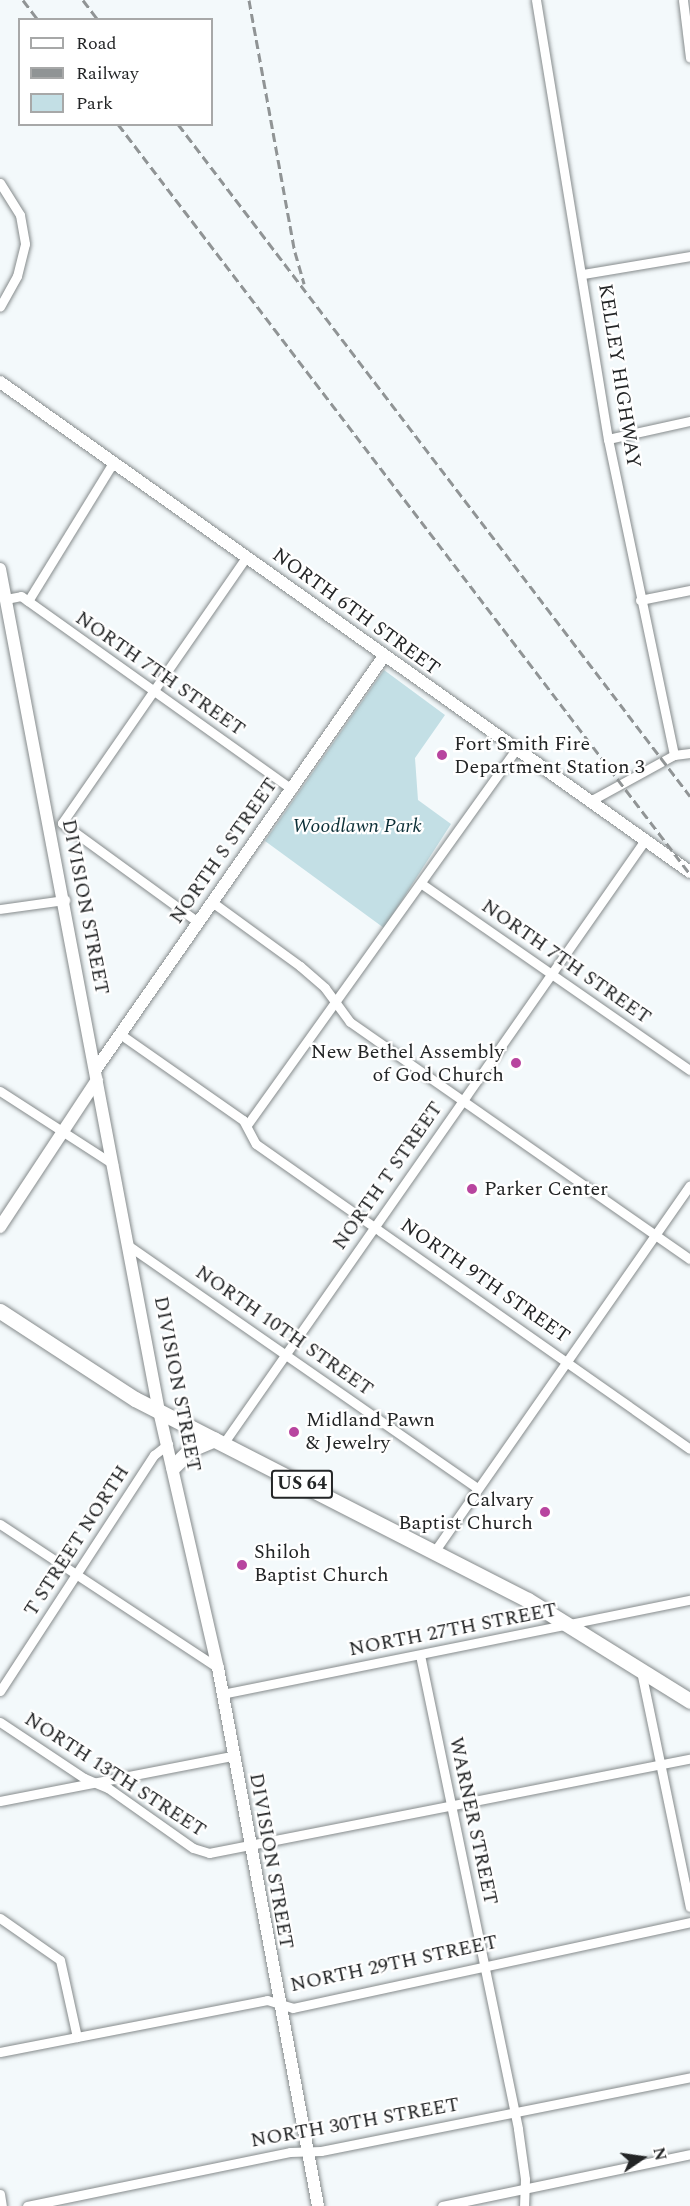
<!DOCTYPE html>
<style>
body{margin:0}
#map{position:relative;width:690px;height:2206px;overflow:hidden;background:#f3f9fb;font-family:Spectral,serif}
div>[style]{position:absolute}
.green>*{inset:0;background:#c3dfe5}
.roads{filter:drop-shadow(0 0 2px #868b8c) drop-shadow(0 0 2px #868b8c)}
.minor>*{height:9px;margin:-4.5px;padding:0 4.5px;transform-origin:4.5px;border-radius:4.5px;background:#fff}
.tertiary>*{height:12px;margin:-6px;padding:0 6px;transform-origin:6px;border-radius:6px;background:#fff}
.primary>*{height:15px;margin:-7.5px;padding:0 7.5px;transform-origin:7.5px;border-radius:7.5px;background:#fff}
.rail>*{height:3px;margin-top:-1.5px;transform-origin:0;background:repeating-linear-gradient(90deg,#909495 0 9px,transparent 0 13.5px)}
.dots>*{width:16px;height:16px;translate:-50% -50%;box-sizing:border-box;border:3px solid #fff;border-radius:50%}
span{translate:-50% -50%;white-space:nowrap;text-align:center;line-height:1.15;-webkit-text-stroke:4.5px #fff;paint-order:stroke}
.shield-label span{padding:2px 4px;background:#fff;border:2px solid;border-radius:4px;-webkit-text-stroke-width:0}
.shield-label{font-size:18px;color:#232526;font-weight:700}
.street-label{font-size:20px;color:#232526}
.poi-label{font-size:20px;color:#232526}
.left{translate:0 -50%;text-align:left}
.right{translate:-100% -50%;text-align:right}
.park-label{font-size:20px;color:#0b2f37;font-style:italic}
.legend{position:absolute;left:18px;top:18px;width:195px;height:108px;box-sizing:border-box;background:#fff;border:2px solid #a7a8a8;margin:0;padding:8px 10px;list-style:none;font-size:18px;color:#232526}
.legend li{display:flex;align-items:center;gap:12px;height:30px}
.legend b{width:30px;border:2px solid #a7a8a8}
.north{position:absolute;left:612px;top:2128px;width:60px;height:60px;-webkit-text-stroke:4px #fff;paint-order:stroke;rotate:77deg;font-size:16px;font-weight:700;line-height:24px;text-align:center;color:#232526}
.north::after{content:'';display:block;margin:auto;width:21px;height:27px;background:#232526;clip-path:polygon(50% 0,100% 100%,50% 72%,0 100%)}
</style>
<div id="map">
<div class="green">
<i style="clip-path:polygon(384px 670px,445px 715px,415px 758px,418px 800px,451px 824px,384px 928px,265px 841px)"></i>
</div>
<div class="roads">
<div class="minor">
<i style="left:536px;top:0;width:445px;rotate:80.7deg"></i>
<i style="left:608px;top:439px;width:323px;rotate:78.2deg"></i>
<i style="left:683px;top:0;width:58px;rotate:83.1deg"></i>
<i style="left:0;top:183px;width:38px;rotate:58deg"></i>
<i style="left:20px;top:215px;width:29px;rotate:80deg"></i>
<i style="left:25px;top:244px;width:33px;rotate:104deg"></i>
<i style="left:17px;top:276px;width:35px;rotate:119deg"></i>
<i style="left:583px;top:274px;width:109px;rotate:-9.5deg"></i>
<i style="left:608px;top:439px;width:84px;rotate:-12.4deg"></i>
<i style="left:6px;top:599px;width:15px;rotate:-11deg"></i>
<i style="left:21px;top:596px;width:333px;rotate:35.5deg"></i>
<i style="left:640px;top:600px;width:51px;rotate:-11.3deg"></i>
<i style="left:28px;top:601px;width:162px;rotate:-58.4deg"></i>
<i style="left:590px;top:801px;width:96px;rotate:-28.7deg"></i>
<i style="left:674px;top:755px;width:16px;rotate:-7deg"></i>
<i style="left:62px;top:823px;width:323px;rotate:-55.3deg"></i>
<i style="left:62px;top:823px;width:168px;rotate:36.1deg"></i>
<i style="left:422px;top:884px;width:326px;rotate:34.8deg"></i>
<i style="left:212px;top:902px;width:109px;rotate:36deg"></i>
<i style="left:300px;top:966px;width:33px;rotate:41deg"></i>
<i style="left:325px;top:988px;width:42px;rotate:53.7deg"></i>
<i style="left:350px;top:1022px;width:414px;rotate:34.9deg"></i>
<i style="left:0;top:909px;width:66px;rotate:-7.9deg"></i>
<i style="left:120px;top:1034px;width:150px;rotate:35deg"></i>
<i style="left:243px;top:1120px;width:27px;rotate:62deg"></i>
<i style="left:256px;top:1144px;width:530px;rotate:35.1deg"></i>
<i style="left:0;top:1091px;width:135px;rotate:32.9deg"></i>
<i style="left:247px;top:1125px;width:462px;rotate:-54.4deg"></i>
<i style="left:129px;top:1246px;width:424px;rotate:34.8deg"></i>
<i style="left:223px;top:1444px;width:737px;rotate:-55.06deg"></i>
<i style="left:0;top:1524px;width:261px;rotate:33.4deg"></i>
<i style="left:434px;top:1552px;width:447px;rotate:-55.1deg"></i>
<i style="left:420px;top:1655px;width:484px;rotate:78.3deg"></i>
<i style="left:518px;top:2129px;width:50px;rotate:82deg"></i>
<i style="left:525px;top:2179px;width:27px;rotate:92deg"></i>
<i style="left:641px;top:1671px;width:241px;rotate:78.3deg"></i>
<i style="left:0;top:1691px;width:282px;rotate:-56.9deg"></i>
<i style="left:154px;top:1455px;width:18px;rotate:-38deg"></i>
<i style="left:222px;top:1694px;width:477px;rotate:-11.4deg"></i>
<i style="left:0;top:1722px;width:101px;rotate:33.7deg"></i>
<i style="left:84px;top:1778px;width:26px;rotate:23deg"></i>
<i style="left:108px;top:1788px;width:104px;rotate:35.2deg"></i>
<i style="left:193px;top:1848px;width:17px;rotate:17deg"></i>
<i style="left:209px;top:1853px;width:490px;rotate:-11.1deg"></i>
<i style="left:0;top:1801px;width:236px;rotate:-11deg"></i>
<i style="left:0;top:1918px;width:73px;rotate:35deg"></i>
<i style="left:60px;top:1960px;width:79px;rotate:77.6deg"></i>
<i style="left:0;top:2052px;width:272px;rotate:-11deg"></i>
<i style="left:267px;top:2000px;width:27px;rotate:17deg"></i>
<i style="left:293px;top:2008px;width:406px;rotate:-12.2deg"></i>
<i style="left:0;top:2194px;width:12px;rotate:81deg"></i>
<i style="left:27px;top:2206px;width:268px;rotate:-11.6deg"></i>
<i style="left:290px;top:2152px;width:31px;rotate:-2deg"></i>
<i style="left:321px;top:2151px;width:376px;rotate:-11.3deg"></i>
<i style="left:442px;top:2206px;width:253px;rotate:-11.8deg"></i>
</div>
<div class="tertiary">
<i style="left:0;top:382px;width:846px;rotate:35.38deg"></i>
<i style="left:0;top:569px;width:857px;rotate:79.31deg"></i>
<i style="left:159px;top:1411px;width:264px;rotate:77.1deg"></i>
<i style="left:218px;top:1668px;width:547px;rotate:79.47deg"></i>
<i style="left:96px;top:1069px;width:504px;rotate:-55.11deg"></i>
<i style="left:0;top:1227px;width:176px;rotate:-56.6deg"></i>
</div>
<div class="primary">
<i style="left:0;top:1311px;width:161px;rotate:33.1deg"></i>
<i style="left:135px;top:1399px;width:441px;rotate:27.1deg"></i>
<i style="left:528px;top:1600px;width:191px;rotate:31.9deg"></i>
<i style="left:173px;top:1467px;width:25px;rotate:-45deg"></i>
<i style="left:191px;top:1449px;width:25px;rotate:-23deg"></i>
</div>
</div>
<div class="rail">
<i style="left:23px;top:0;width:25px;rotate:53deg"></i>
<i style="left:83px;top:0;width:25px;rotate:53deg"></i>
<i style="left:249px;top:0;width:256px;rotate:79.7deg"></i>
<i style="left:295px;top:252px;width:33px;rotate:74deg"></i>
<i style="left:118px;top:124px;width:943px;rotate:52.67deg"></i>
<i style="left:178px;top:124px;width:845px;rotate:52.7deg"></i>
</div>
<div class="dots">
<i style="left:442px;top:755px;background:#b8459f"></i>
<i style="left:516px;top:1063px;background:#b8459f"></i>
<i style="left:472px;top:1189px;background:#b8459f"></i>
<i style="left:294px;top:1432px;background:#b8459f"></i>
<i style="left:545px;top:1512px;background:#b8459f"></i>
<i style="left:242px;top:1565px;background:#b8459f"></i>
</div>
<div class="shield-label">
<span style="left:302px;top:1484px">US 64</span>
</div>
<div class="street-label">
<span style="left:619px;top:376px;rotate:81deg">KELLEY HIGHWAY</span>
<span style="left:356px;top:612px;rotate:36deg">NORTH 6TH STREET</span>
<span style="left:160px;top:674px;rotate:35deg">NORTH 7TH STREET</span>
<span style="left:224px;top:851px;rotate:-55deg">NORTH S STREET</span>
<span style="left:85px;top:907px;rotate:79deg">DIVISION STREET</span>
<span style="left:566px;top:962px;rotate:35deg">NORTH 7TH STREET</span>
<span style="left:388px;top:1176px;rotate:-55deg">NORTH T STREET</span>
<span style="left:485px;top:1281px;rotate:35deg">NORTH 9TH STREET</span>
<span style="left:284px;top:1331px;rotate:35deg">NORTH 10TH STREET</span>
<span style="left:177px;top:1384px;rotate:79deg">DIVISION STREET</span>
<span style="left:77px;top:1541px;rotate:-57deg">T STREET NORTH</span>
<span style="left:453px;top:1630px;rotate:-11deg">NORTH 27TH STREET</span>
<span style="left:115px;top:1775px;rotate:33deg">NORTH 13TH STREET</span>
<span style="left:473px;top:1821px;rotate:78deg">WARNER STREET</span>
<span style="left:271px;top:1861px;rotate:80deg">DIVISION STREET</span>
<span style="left:394px;top:1964px;rotate:-12deg">NORTH 29TH STREET</span>
<span style="left:355px;top:2123px;rotate:-10deg">NORTH 30TH STREET</span>
</div>
<div class="poi-label">
<span class="left" style="left:454px;top:756px">Fort Smith Fire<br>Department Station 3</span>
<span class="right" style="left:504px;top:1064px">New Bethel Assembly<br>of God Church</span>
<span class="left" style="left:484px;top:1189px">Parker Center</span>
<span class="left" style="left:306px;top:1432px">Midland Pawn<br>&amp; Jewelry</span>
<span class="right" style="left:533px;top:1512px">Calvary<br>Baptist Church</span>
<span class="left" style="left:254px;top:1564px">Shiloh<br>Baptist Church</span>
</div>
<div class="park-label">
<span style="left:357px;top:826px">Woodlawn Park</span>
</div>
<ul class="legend">
<li><b style="height:8px;background:#fff"></b>Road</li>
<li><b style="height:8px;background:#909495"></b>Railway</li>
<li><b style="height:16px;background:#c3dfe5"></b>Park</li>
</ul>
<div class="north">N</div>
</div>
